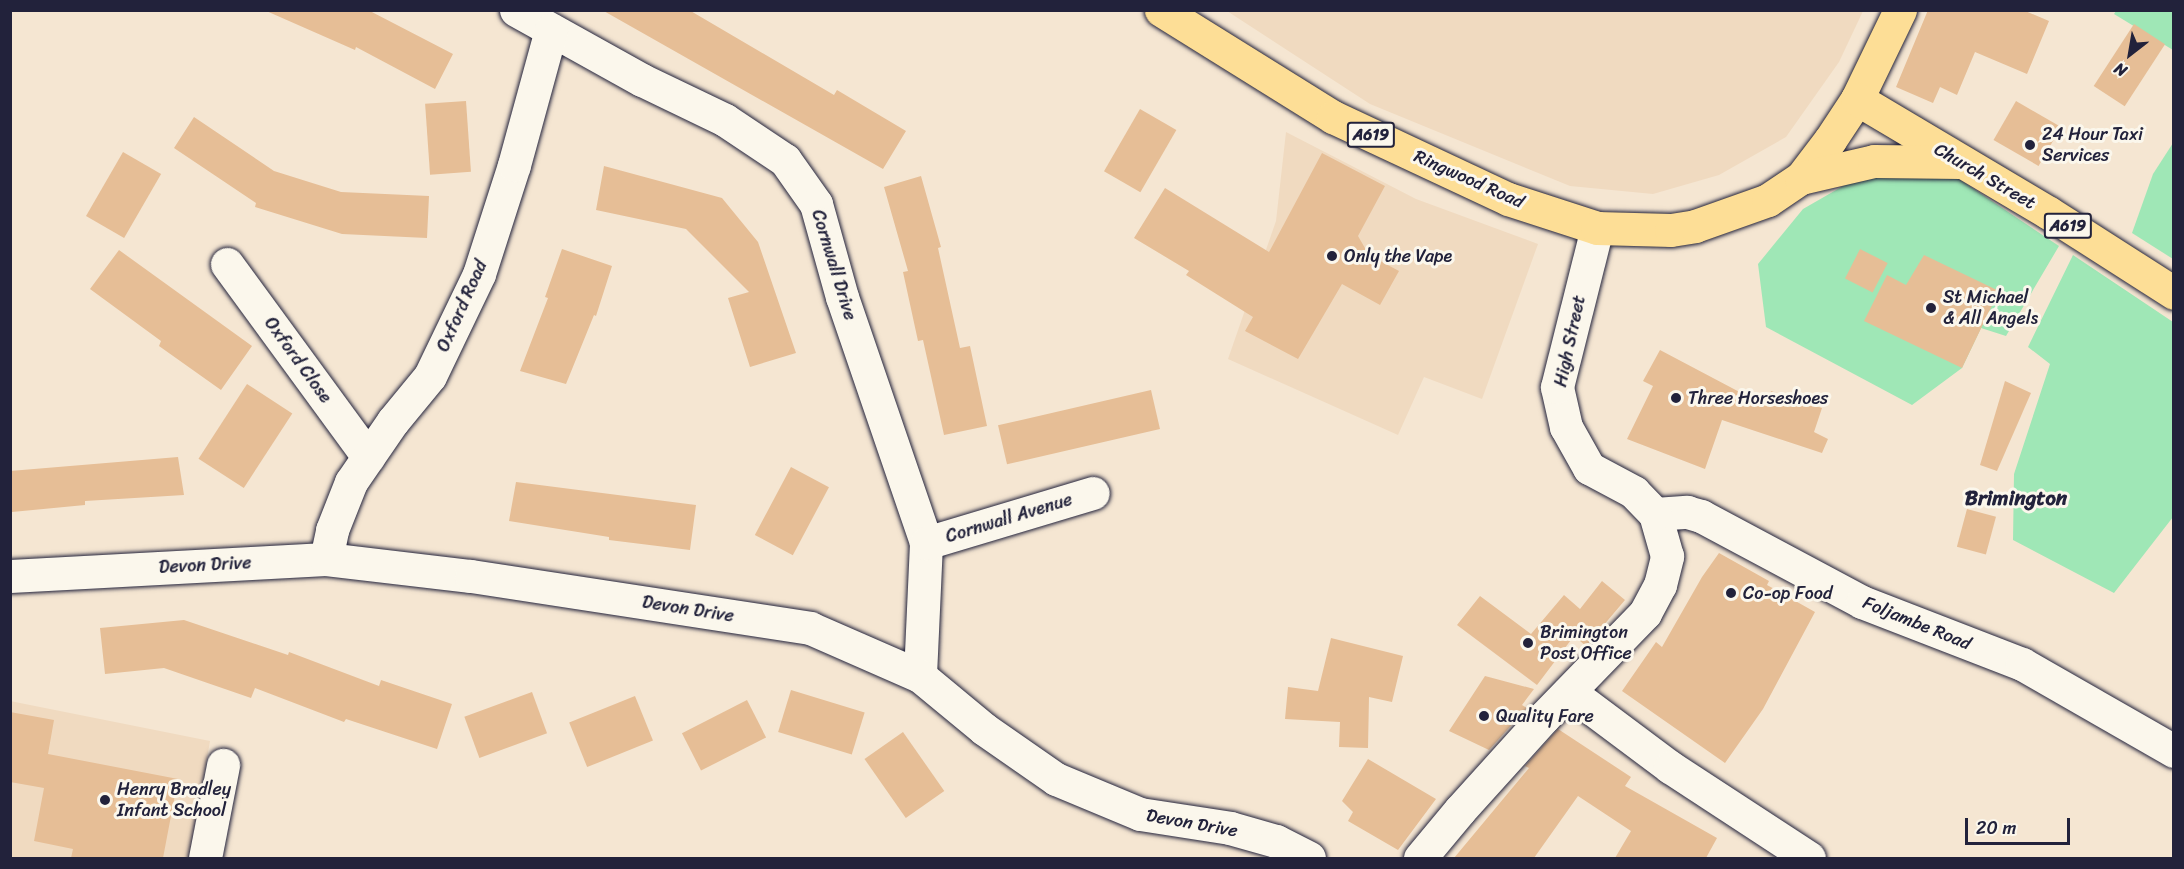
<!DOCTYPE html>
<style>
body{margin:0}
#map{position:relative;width:2184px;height:869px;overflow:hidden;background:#f5e6d2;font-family:Sriracha,sans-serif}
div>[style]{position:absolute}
.built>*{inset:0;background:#f0dac0}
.green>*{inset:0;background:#9fe7b6}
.building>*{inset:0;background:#e6be96;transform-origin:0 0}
.roads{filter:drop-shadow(0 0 2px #22223b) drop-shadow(0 0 2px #22223b)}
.minor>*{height:33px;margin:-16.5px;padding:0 16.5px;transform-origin:16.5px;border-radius:16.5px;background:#fbf7ec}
.highway>*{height:33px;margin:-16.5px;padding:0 16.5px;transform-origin:16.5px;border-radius:16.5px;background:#fdde96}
.dots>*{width:16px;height:16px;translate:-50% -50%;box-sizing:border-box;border:3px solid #fbf7ec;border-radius:50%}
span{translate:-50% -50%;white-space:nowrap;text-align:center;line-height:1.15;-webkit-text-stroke:6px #fbf7ec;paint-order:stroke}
.shield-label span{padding:2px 4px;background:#fbf7ec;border:2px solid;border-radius:4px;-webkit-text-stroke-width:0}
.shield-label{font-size:16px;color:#22223b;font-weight:700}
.poi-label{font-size:18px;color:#22223b}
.left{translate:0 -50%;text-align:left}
.street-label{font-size:18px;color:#22223b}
.quarter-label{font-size:21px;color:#22223b;font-weight:700}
.frame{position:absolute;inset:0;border:12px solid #22223b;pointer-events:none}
.north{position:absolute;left:2100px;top:24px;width:60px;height:60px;-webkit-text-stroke:4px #fbf7ec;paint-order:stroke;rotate:211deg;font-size:16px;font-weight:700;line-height:24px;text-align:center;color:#22223b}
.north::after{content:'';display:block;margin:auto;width:21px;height:27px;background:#22223b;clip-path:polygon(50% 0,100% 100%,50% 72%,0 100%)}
.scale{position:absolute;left:1965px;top:818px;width:105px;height:27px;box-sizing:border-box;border:3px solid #22223b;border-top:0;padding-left:8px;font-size:18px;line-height:21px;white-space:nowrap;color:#22223b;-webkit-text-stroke:4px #fbf7ec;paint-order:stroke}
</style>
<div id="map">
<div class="built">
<i style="clip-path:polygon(1227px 11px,1863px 11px,1839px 62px,1786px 137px,1719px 175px,1653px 194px,1570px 186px,1370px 104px)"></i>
<i style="clip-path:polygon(1286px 132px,1416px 199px,1538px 244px,1482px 399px,1424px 377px,1398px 435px,1228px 359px,1276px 221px)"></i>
<i style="clip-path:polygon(10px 701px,210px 741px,189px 858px,11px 858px)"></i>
</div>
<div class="green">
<i style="clip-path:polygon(2116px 11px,2173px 11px,2173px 50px,2114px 14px)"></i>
<i style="clip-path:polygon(2173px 143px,2173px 259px,2132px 233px,2153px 174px)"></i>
<i style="clip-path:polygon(1938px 165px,2059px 246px,2006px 336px,1981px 328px,1962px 368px,1912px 405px,1766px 327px,1758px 264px,1803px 209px,1850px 182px)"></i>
<i style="clip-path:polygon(2073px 255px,2173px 322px,2173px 517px,2114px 593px,2013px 540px,2014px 474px,2050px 364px,2028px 347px)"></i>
</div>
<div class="building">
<i style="clip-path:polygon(264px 10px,368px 10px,453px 54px,435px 89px,356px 47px,355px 50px)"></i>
<i style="clip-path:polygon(602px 10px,689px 10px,834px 95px,837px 90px,906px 131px,883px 169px)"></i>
<i style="clip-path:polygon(1928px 10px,2023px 10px,2049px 21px,2027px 74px,1975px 52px,1957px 95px,1940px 87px,1933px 103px,1896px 87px)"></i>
<i style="left:2134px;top:24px;width:37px;height:74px;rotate:33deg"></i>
<i style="left:466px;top:101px;width:71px;height:41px;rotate:86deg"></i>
<i style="left:2016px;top:101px;width:52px;height:45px;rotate:30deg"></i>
<i style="left:1140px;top:109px;width:42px;height:72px;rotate:30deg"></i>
<i style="clip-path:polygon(194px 117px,274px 171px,341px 192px,429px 196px,427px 238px,342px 234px,255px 207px,256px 203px,174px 148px)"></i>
<i style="left:123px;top:152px;width:44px;height:74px;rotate:30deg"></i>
<i style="clip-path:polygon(1322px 153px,1385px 186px,1358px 236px,1369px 255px,1399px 271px,1380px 305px,1342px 284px,1298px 359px,1245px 331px,1253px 317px,1186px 275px,1189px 271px,1134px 238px,1165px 188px,1269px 252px)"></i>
<i style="clip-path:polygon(604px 166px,722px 198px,758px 242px,796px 353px,750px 367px,728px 298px,749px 292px,686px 229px,596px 210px)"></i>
<i style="clip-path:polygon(921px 176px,941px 247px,938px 248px,960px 348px,970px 346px,987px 426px,944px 435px,923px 340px,918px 341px,903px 272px,908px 271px,884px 187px)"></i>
<i style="clip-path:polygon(562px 249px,612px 266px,596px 316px,594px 315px,566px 384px,520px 371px,548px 298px,545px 297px)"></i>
<i style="left:1860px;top:249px;width:31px;height:33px;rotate:27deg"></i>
<i style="clip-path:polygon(119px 250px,252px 346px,221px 390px,159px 346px,161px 341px,90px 289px)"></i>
<i style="clip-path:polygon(1924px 255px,1999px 291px,1962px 368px,1864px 321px,1887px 275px,1906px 285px)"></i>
<i style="clip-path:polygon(1660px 350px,1766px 406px,1771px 391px,1822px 408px,1814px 432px,1828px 439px,1822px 453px,1722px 420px,1705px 469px,1627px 439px,1653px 386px,1643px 381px)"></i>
<i style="clip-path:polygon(2005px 381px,2031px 393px,1997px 471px,1980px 465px)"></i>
<i style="left:247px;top:384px;width:54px;height:89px;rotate:33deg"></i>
<i style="left:1151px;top:390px;width:40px;height:157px;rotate:77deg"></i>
<i style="clip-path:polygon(178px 457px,184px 495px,85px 501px,85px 505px,12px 512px,10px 471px)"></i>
<i style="left:791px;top:467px;width:43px;height:77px;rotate:28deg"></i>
<i style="clip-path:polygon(516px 482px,696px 505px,690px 550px,609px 540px,609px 537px,509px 521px)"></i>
<i style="left:1967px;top:509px;width:30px;height:39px;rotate:15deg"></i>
<i style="clip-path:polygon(1719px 553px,1769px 581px,1767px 585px,1815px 612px,1763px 709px,1725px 763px,1622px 691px,1656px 642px,1662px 647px,1702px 577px)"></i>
<i style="clip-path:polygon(1602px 581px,1625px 600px,1586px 646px,1574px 636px,1537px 685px,1457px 625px,1480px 596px,1531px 634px,1564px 595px,1580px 609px)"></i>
<i style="clip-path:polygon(184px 620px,288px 655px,289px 652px,379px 686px,381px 680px,452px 704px,437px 749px,346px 719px,344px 722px,255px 688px,251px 698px,164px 668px,105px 674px,100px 628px)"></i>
<i style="clip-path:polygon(1331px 638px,1403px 656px,1392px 702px,1369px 697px,1368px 748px,1339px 747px,1340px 722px,1285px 719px,1288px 687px,1318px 691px)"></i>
<i style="clip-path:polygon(1485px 676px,1534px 689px,1522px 705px,1527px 708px,1489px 750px,1449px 731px)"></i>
<i style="left:791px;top:690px;width:77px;height:44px;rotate:17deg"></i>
<i style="left:532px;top:692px;width:44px;height:72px;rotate:70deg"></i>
<i style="left:635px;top:696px;width:48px;height:71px;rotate:68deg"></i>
<i style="left:747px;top:700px;width:42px;height:73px;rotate:63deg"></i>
<i style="clip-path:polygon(10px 712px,54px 720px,48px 754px,178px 779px,163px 858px,71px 858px,73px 849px,34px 841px,44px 788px,10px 782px)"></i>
<i style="clip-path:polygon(1558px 729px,1631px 777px,1625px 786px,1717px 838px,1706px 858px,1615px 858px,1631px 831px,1578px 796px,1534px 858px,1454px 858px,1529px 768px,1525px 766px)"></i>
<i style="left:903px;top:732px;width:72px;height:47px;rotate:55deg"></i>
<i style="clip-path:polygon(1368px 759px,1436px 799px,1398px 850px,1348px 821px,1353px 812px,1342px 801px)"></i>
</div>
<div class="roads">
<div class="minor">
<i style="left:516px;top:10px;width:144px;rotate:29.1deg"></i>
<i style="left:642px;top:80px;width:92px;rotate:25.7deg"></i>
<i style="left:725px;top:120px;width:72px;rotate:33.7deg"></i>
<i style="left:785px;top:160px;width:54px;rotate:54.8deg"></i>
<i style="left:816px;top:204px;width:97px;rotate:74.4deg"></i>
<i style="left:842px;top:297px;width:260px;rotate:71.1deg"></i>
<i style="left:926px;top:543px;width:133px;rotate:92.6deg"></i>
<i style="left:227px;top:264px;width:239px;rotate:53.8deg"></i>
<i style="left:1655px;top:514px;width:32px;rotate:-4deg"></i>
<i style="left:1687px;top:512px;width:15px;rotate:16deg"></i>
<i style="left:1701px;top:516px;width:183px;rotate:28.1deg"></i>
<i style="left:1862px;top:602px;width:172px;rotate:21.2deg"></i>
<i style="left:2022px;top:664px;width:175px;rotate:29.8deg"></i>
<i style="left:926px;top:543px;width:174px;rotate:-16.7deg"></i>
<i style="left:326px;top:559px;width:30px;rotate:-78deg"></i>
<i style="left:332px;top:530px;width:52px;rotate:-68.4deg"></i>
<i style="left:351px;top:482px;width:74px;rotate:-55.5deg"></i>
<i style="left:393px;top:421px;width:58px;rotate:-50.6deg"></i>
<i style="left:430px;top:376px;width:113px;rotate:-64.3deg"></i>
<i style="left:479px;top:274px;width:114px;rotate:-72.2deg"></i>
<i style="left:514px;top:165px;width:140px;rotate:-74.7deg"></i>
<i style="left:10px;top:576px;width:316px;rotate:-3.1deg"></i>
<i style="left:326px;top:559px;width:146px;rotate:6.7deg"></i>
<i style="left:471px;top:576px;width:343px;rotate:8.7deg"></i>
<i style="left:810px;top:628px;width:120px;rotate:23.6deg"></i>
<i style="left:920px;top:676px;width:83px;rotate:39.6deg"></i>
<i style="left:984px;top:729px;width:88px;rotate:34.8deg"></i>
<i style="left:1056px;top:779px;width:91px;rotate:22.6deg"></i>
<i style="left:1140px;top:814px;width:91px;rotate:8.8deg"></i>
<i style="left:1230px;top:828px;width:48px;rotate:15.8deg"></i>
<i style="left:1276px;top:841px;width:37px;rotate:27deg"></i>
<i style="left:1571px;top:693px;width:124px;rotate:36.8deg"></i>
<i style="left:1670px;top:767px;width:166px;rotate:33.2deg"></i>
<i style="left:205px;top:858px;width:95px;rotate:-79deg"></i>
<i style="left:1420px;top:858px;width:62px;rotate:-50.2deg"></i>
<i style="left:1460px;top:810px;width:125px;rotate:-47.9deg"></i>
<i style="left:1544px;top:717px;width:145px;rotate:-45.8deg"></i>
<i style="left:1645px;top:613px;width:32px;rotate:-62deg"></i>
<i style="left:1660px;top:585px;width:30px;rotate:-76deg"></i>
<i style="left:1667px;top:556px;width:44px;rotate:-105.9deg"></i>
<i style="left:1655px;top:514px;width:30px;rotate:-134deg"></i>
<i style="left:1634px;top:492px;width:51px;rotate:-151.9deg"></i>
<i style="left:1589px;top:468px;width:47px;rotate:-119.3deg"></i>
<i style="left:1566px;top:427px;width:41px;rotate:-102.7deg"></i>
<i style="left:1557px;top:387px;width:164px;rotate:-75.9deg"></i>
</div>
<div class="highway">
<i style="left:1161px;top:10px;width:203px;rotate:31.9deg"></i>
<i style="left:1333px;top:117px;width:193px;rotate:25.1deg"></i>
<i style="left:1508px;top:199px;width:94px;rotate:18deg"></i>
<i style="left:1597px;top:228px;width:74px;rotate:1.5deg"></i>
<i style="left:1671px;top:230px;width:24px;rotate:-9deg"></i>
<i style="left:1695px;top:226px;width:77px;rotate:-19.6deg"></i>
<i style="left:1768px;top:200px;width:40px;rotate:-34deg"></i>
<i style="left:1801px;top:178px;width:48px;rotate:-52.7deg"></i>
<i style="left:1830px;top:140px;width:49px;rotate:-56.6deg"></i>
<i style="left:1857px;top:99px;width:99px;rotate:-64.2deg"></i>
<i style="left:1857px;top:99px;width:223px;rotate:30.7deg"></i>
<i style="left:2049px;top:213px;width:148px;rotate:32.6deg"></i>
<i style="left:1801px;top:178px;width:75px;rotate:-13.1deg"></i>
<i style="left:1874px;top:161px;width:86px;rotate:0.7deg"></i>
</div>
</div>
<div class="dots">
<i style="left:2030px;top:145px;background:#22223b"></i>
<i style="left:1332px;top:256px;background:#22223b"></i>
<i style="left:1931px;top:308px;background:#22223b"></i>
<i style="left:1676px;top:398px;background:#22223b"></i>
<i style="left:1731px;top:593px;background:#22223b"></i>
<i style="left:1528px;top:643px;background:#22223b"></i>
<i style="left:1484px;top:716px;background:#22223b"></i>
<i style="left:105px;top:800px;background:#22223b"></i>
</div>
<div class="shield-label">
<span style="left:1371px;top:135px">A619</span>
<span style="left:2068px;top:226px">A619</span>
</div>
<div class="poi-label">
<span class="left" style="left:2042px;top:145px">24 Hour Taxi<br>Services</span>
<span class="left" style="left:1344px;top:256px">Only the Vape</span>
<span class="left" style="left:1943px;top:308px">St Michael<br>&amp; All Angels</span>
<span class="left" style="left:1688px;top:398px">Three Horseshoes</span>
<span class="left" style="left:1743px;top:593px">Co-op Food</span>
<span class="left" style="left:1540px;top:643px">Brimington<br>Post Office</span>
<span class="left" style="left:1496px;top:716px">Quality Fare</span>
<span class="left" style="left:117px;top:800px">Henry Bradley<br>Infant School</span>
</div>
<div class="street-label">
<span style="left:1985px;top:176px;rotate:30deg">Church Street</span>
<span style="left:1469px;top:179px;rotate:24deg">Ringwood Road</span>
<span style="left:834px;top:265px;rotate:73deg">Cornwall Drive</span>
<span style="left:462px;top:306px;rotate:-66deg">Oxford Road</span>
<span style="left:1570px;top:341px;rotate:-78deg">High Street</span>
<span style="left:298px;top:360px;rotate:54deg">Oxford Close</span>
<span style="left:1009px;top:518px;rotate:-17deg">Cornwall Avenue</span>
<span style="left:205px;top:565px;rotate:-3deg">Devon Drive</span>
<span style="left:688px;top:609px;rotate:9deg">Devon Drive</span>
<span style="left:1917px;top:623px;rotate:22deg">Foljambe Road</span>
<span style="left:1192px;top:823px;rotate:10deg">Devon Drive</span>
</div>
<div class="quarter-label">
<span style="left:2016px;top:498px">Brimington</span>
</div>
<div class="frame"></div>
<div class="north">N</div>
<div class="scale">20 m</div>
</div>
